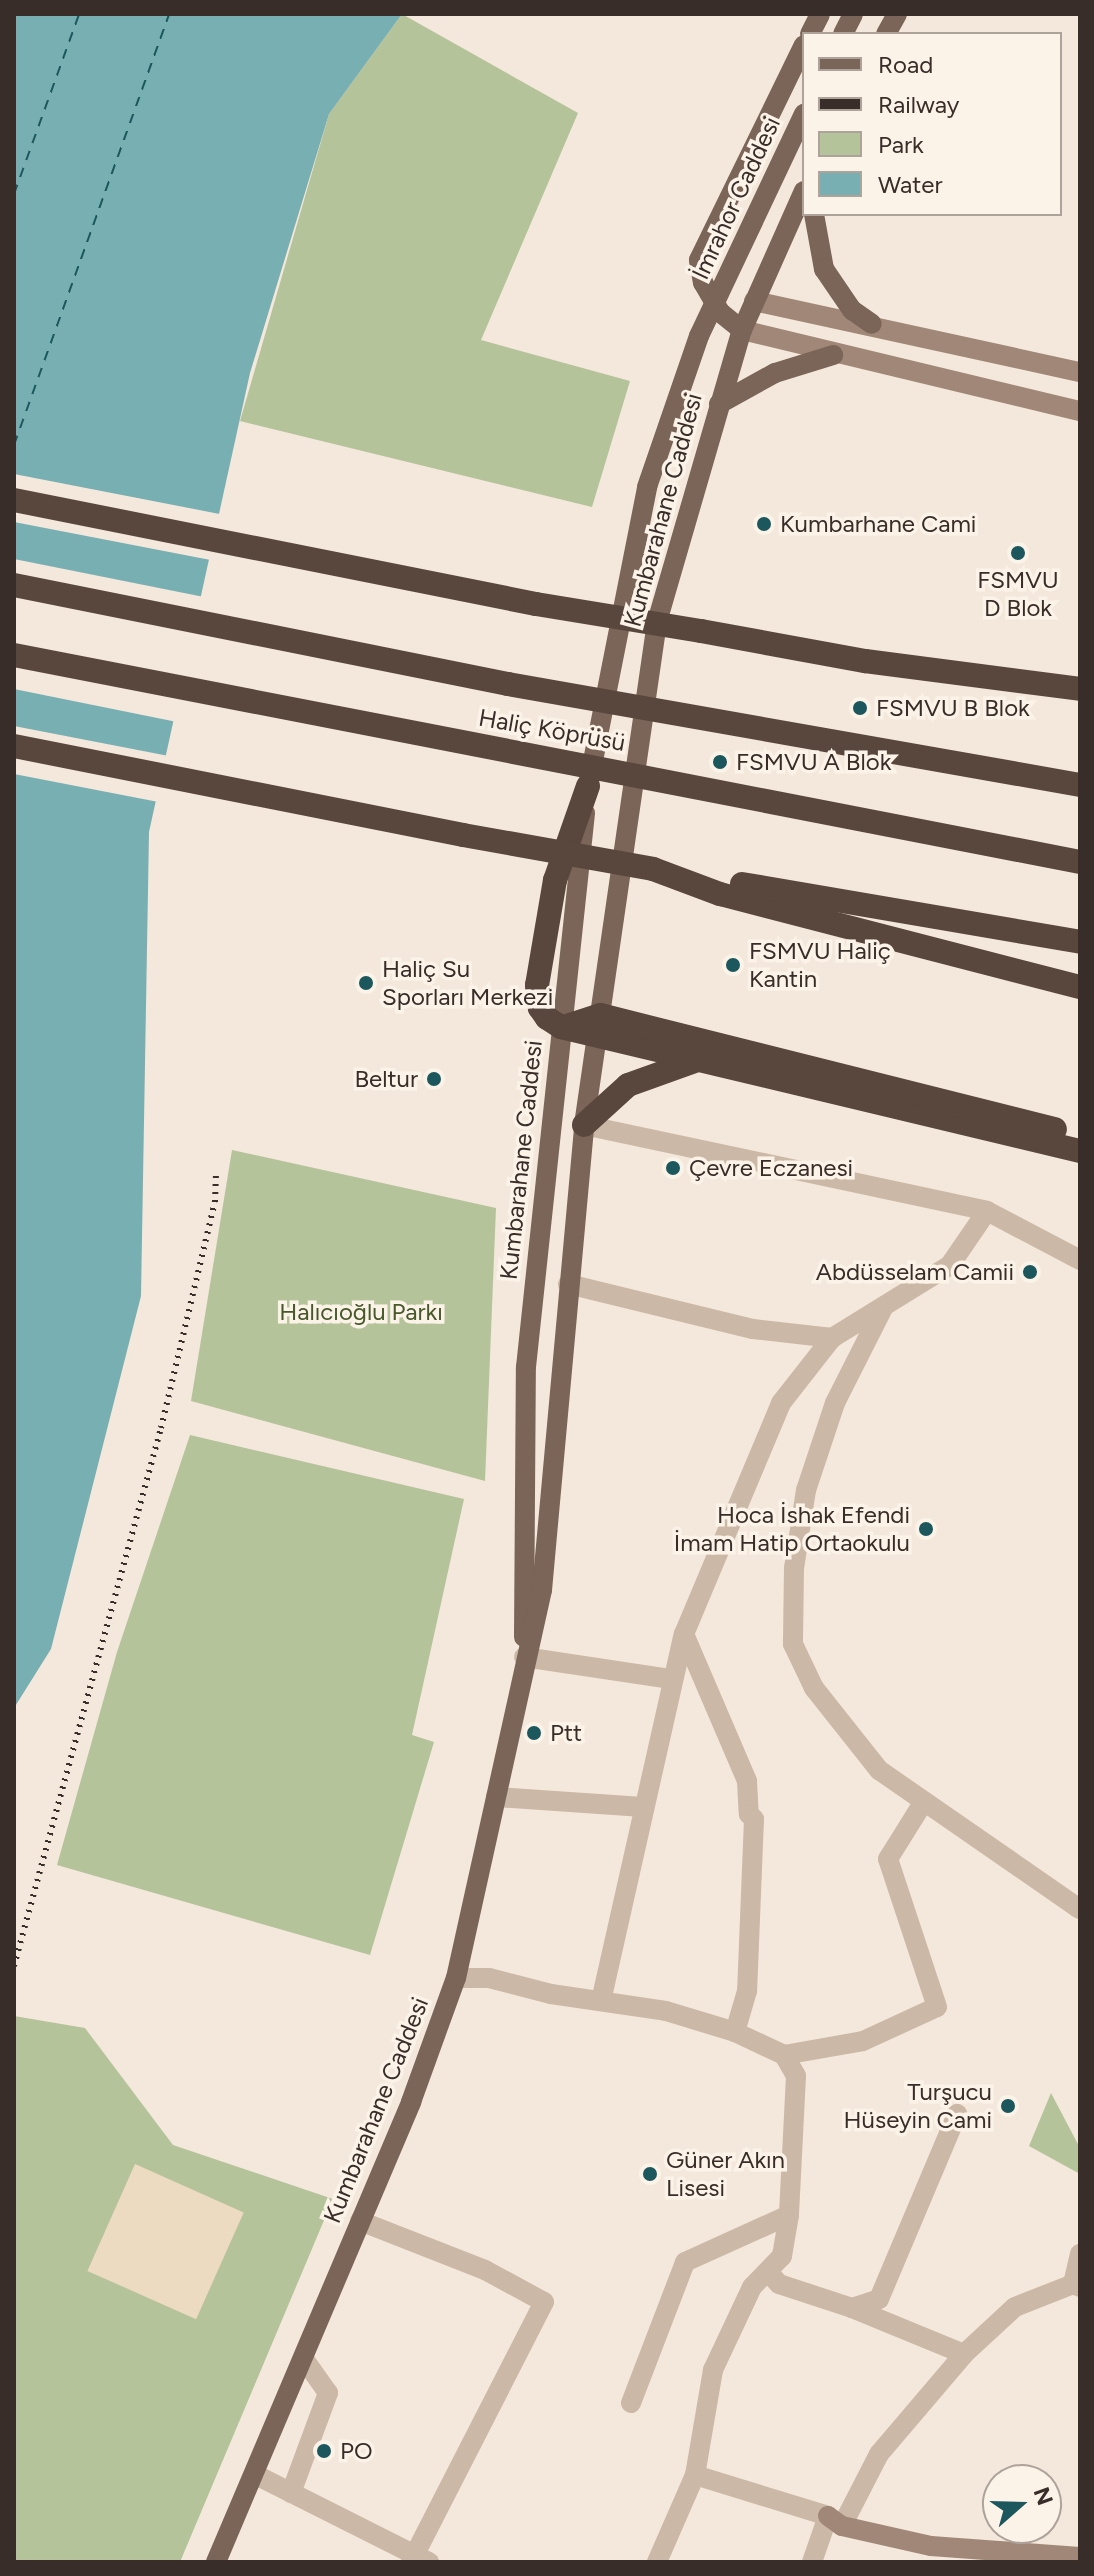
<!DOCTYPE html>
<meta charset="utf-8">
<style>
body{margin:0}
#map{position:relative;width:1094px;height:2576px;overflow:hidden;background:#f3e8db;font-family:Figtree,sans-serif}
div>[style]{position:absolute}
.green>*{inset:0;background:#b5c39a}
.plaza>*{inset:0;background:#ecdac1;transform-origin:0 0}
.water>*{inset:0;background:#78afb2}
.pier>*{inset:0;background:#f3e8db;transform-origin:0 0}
.ferry>*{height:2px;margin-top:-1px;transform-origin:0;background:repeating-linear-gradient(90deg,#1b575c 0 10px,transparent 0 18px)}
.street>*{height:20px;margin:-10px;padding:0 10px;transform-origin:10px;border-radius:10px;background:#ccb8a6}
.secondary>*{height:20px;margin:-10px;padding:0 10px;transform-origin:10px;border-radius:10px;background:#a08777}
.primary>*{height:20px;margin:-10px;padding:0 10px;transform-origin:10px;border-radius:10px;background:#7b6458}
.highway>*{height:24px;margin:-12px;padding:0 12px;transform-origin:12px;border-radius:12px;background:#59473e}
.rail>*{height:6px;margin-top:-3px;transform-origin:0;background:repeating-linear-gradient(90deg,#382d28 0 2px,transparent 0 8px)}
.highway-bridge>*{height:24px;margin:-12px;padding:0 12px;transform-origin:12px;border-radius:12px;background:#59473e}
.dots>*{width:22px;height:22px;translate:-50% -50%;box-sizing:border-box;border:4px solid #fbf2e8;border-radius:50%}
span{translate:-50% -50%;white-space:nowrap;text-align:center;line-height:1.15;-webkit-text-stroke:7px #fbf2e8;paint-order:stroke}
.street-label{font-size:24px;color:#382d28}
.poi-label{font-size:24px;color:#382d28}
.left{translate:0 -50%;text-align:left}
.right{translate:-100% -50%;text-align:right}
.park-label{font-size:24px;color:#47582a}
.frame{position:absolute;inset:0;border:16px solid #382d28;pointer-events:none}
.legend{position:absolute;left:802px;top:32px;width:260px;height:184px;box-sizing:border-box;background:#fbf2e8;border:2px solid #ada39b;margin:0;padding:10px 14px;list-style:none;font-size:24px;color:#382d28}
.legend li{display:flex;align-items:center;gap:16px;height:40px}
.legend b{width:40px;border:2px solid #ada39b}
.north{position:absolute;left:982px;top:2464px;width:80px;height:80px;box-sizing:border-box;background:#fbf2e8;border:2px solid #ada39b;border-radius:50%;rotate:70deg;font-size:22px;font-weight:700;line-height:32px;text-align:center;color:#382d28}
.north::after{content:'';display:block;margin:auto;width:28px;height:36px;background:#1b575c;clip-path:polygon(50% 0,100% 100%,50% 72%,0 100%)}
</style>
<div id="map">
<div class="green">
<i style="clip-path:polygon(402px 14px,578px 113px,481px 340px,630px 381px,592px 507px,240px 421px,329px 114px)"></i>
<i style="clip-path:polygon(232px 1150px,496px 1208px,485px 1481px,191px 1401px)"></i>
<i style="clip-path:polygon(190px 1435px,464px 1499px,412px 1735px,434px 1742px,370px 1955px,57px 1865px,117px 1652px)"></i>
<i style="clip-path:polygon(14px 2016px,85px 2028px,173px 2145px,333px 2199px,180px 2562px,14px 2562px)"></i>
<i style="clip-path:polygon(1051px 2093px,1080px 2148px,1080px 2174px,1029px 2146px)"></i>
</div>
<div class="plaza">
<i style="left:135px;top:2164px;width:119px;height:117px;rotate:24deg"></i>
</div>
<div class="water">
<i style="clip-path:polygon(14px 14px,402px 14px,329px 114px,250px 373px,149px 832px,141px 1296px,51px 1649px,14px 1708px)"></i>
</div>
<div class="pier">
<i style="left:14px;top:474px;width:212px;height:47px;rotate:11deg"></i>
<i style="clip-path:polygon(14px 559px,204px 597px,177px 722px,14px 689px)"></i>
<i style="left:14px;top:726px;width:159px;height:47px;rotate:11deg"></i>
</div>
<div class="ferry">
<i style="left:14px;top:194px;width:191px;rotate:-70.1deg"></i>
<i style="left:14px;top:445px;width:458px;rotate:-70.2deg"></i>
</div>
<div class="street">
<i style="left:584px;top:1125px;width:412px;rotate:12deg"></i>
<i style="left:568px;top:1284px;width:190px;rotate:13.7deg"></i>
<i style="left:753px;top:1329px;width:80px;rotate:6.5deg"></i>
<i style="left:884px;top:1306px;width:109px;rotate:116.8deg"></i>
<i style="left:835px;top:1403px;width:92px;rotate:108.4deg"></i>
<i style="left:806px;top:1490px;width:79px;rotate:98.7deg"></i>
<i style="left:794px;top:1568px;width:76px;rotate:90.8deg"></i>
<i style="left:793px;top:1644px;width:49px;rotate:64.5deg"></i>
<i style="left:814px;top:1688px;width:105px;rotate:51.6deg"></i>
<i style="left:879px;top:1770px;width:244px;rotate:34.7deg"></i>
<i style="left:684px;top:1634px;width:160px;rotate:66.8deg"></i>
<i style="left:747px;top:1781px;width:33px;rotate:87deg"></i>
<i style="left:749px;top:1814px;width:7px;rotate:45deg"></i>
<i style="left:754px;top:1819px;width:172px;rotate:92.3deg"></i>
<i style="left:747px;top:1991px;width:43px;rotate:106.3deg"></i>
<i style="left:524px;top:1657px;width:149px;rotate:8.5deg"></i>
<i style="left:496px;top:1797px;width:147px;rotate:3.9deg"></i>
<i style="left:456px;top:1978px;width:33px"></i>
<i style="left:489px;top:1978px;width:64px;rotate:14.5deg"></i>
<i style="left:551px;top:1994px;width:116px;rotate:8.4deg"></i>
<i style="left:666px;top:2011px;width:72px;rotate:16.9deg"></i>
<i style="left:735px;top:2032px;width:54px;rotate:25.1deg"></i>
<i style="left:784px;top:2055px;width:24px;rotate:60deg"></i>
<i style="left:796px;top:2076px;width:139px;rotate:92.9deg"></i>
<i style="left:789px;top:2215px;width:42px;rotate:99.7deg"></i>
<i style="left:782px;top:2256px;width:43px;rotate:134.1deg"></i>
<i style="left:752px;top:2287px;width:92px;rotate:115.2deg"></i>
<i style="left:713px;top:2370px;width:107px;rotate:99.7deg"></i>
<i style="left:695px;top:2475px;width:95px;rotate:113.6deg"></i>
<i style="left:601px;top:2001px;width:376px;rotate:-77.3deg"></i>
<i style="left:684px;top:1634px;width:251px;rotate:-67.2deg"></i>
<i style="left:781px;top:1403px;width:83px;rotate:-51.9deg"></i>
<i style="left:832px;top:1338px;width:139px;rotate:-31.7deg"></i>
<i style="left:950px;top:1265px;width:65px;rotate:-55.6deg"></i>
<i style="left:987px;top:1211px;width:105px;rotate:27.8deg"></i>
<i style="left:784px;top:2055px;width:80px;rotate:-10deg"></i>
<i style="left:863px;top:2041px;width:81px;rotate:-24.7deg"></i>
<i style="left:937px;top:2007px;width:156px;rotate:-108.3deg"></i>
<i style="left:888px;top:1859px;width:66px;rotate:-58deg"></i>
<i style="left:360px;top:2221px;width:134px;rotate:21.4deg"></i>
<i style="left:485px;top:2270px;width:67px;rotate:28.5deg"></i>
<i style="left:544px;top:2302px;width:292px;rotate:117.1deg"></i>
<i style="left:770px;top:2274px;width:13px;rotate:48deg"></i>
<i style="left:779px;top:2284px;width:77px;rotate:18.2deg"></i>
<i style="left:852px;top:2308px;width:28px;rotate:-18deg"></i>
<i style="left:879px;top:2299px;width:201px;rotate:-67.1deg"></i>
<i style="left:1073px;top:2284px;width:31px;rotate:-77deg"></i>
<i style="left:852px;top:2308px;width:121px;rotate:22.3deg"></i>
<i style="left:631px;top:2403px;width:151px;rotate:-69deg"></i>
<i style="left:685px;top:2262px;width:114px;rotate:-24.3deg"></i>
<i style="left:254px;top:2474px;width:196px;rotate:26.7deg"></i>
<i style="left:695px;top:2475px;width:139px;rotate:17.1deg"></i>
<i style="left:828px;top:2516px;width:49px;rotate:109.2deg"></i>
<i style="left:291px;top:2493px;width:107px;rotate:-69.7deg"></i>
<i style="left:328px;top:2393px;width:42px;rotate:-125.2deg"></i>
<i style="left:842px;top:2526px;width:81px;rotate:-62.8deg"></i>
<i style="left:879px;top:2454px;width:131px;rotate:-49.6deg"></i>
<i style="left:964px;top:2354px;width:69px;rotate:-42.7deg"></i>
<i style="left:1015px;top:2307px;width:62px;rotate:-21.6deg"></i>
<i style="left:1073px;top:2284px;width:8px;rotate:23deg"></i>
</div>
<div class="secondary">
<i style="left:754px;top:301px;width:334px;rotate:12.3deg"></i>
<i style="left:742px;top:330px;width:348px;rotate:13.5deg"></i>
<i style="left:828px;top:2516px;width:17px;rotate:36deg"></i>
<i style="left:842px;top:2526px;width:91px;rotate:12.7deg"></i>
<i style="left:931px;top:2546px;width:149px;rotate:4.2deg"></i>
</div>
<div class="primary">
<i style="left:810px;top:34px;width:22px;rotate:-63deg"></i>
<i style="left:843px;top:34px;width:22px;rotate:-63deg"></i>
<i style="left:886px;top:34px;width:23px;rotate:-61deg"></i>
<i style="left:814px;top:214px;width:56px;rotate:79.7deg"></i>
<i style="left:824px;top:269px;width:50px;rotate:55.7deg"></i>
<i style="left:852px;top:310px;width:24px;rotate:35deg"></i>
<i style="left:742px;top:330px;width:28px;rotate:-141deg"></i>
<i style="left:720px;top:312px;width:34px;rotate:-120deg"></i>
<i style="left:703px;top:283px;width:23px;rotate:-100deg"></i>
<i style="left:699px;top:260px;width:239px;rotate:-64deg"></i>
<i style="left:719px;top:404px;width:64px;rotate:-29deg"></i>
<i style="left:775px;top:373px;width:61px;rotate:-17.2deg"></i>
<i style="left:589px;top:781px;width:300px;rotate:-78.8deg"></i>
<i style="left:647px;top:487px;width:160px;rotate:-71deg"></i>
<i style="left:699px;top:336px;width:246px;rotate:-64.7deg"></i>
<i style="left:524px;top:1637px;width:270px;rotate:-89.6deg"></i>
<i style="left:526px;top:1367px;width:557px;rotate:-83.92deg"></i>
<i style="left:216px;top:2562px;width:500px;rotate:-67deg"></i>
<i style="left:411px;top:2102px;width:132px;rotate:-70.1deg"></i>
<i style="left:456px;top:1978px;width:397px;rotate:-77.5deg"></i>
<i style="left:542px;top:1590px;width:467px;rotate:-84.8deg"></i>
<i style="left:584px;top:1125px;width:508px;rotate:-81.74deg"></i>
<i style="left:657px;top:622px;width:304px;rotate:-73.8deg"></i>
<i style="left:742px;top:330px;width:152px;rotate:-66deg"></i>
</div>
<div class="highway">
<i style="left:701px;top:631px;width:167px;rotate:10.4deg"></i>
<i style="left:865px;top:661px;width:217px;rotate:7.4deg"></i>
<i style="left:14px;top:746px;width:458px;rotate:11.2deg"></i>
<i style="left:588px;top:786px;width:100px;rotate:109.3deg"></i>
<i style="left:555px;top:880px;width:107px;rotate:99.7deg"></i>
<i style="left:537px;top:985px;width:23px;rotate:83deg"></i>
<i style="left:540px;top:1008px;width:12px;rotate:55deg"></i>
<i style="left:547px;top:1018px;width:17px;rotate:33deg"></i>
<i style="left:561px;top:1027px;width:534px;rotate:13.44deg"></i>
<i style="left:653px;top:869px;width:72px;rotate:20.5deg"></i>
<i style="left:720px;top:894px;width:372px;rotate:14.5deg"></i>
<i style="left:742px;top:884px;width:343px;rotate:9.7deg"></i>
<i style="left:564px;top:1027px;width:38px;rotate:-18deg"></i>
<i style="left:600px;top:1015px;width:469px;rotate:14.1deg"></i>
<i style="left:584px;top:1125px;width:59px;rotate:-42.3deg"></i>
<i style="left:628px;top:1085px;width:71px;rotate:-19.7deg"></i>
</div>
<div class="rail">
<i style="left:14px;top:1966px;width:558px;rotate:-74.72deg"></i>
<i style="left:161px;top:1428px;width:232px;rotate:-76.6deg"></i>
<i style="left:215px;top:1202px;width:28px;rotate:-88deg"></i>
</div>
<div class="highway-bridge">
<i style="left:14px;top:500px;width:532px;rotate:11.27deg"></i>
<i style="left:536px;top:604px;width:167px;rotate:9.3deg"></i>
<i style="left:14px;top:585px;width:504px;rotate:11.33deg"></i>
<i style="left:508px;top:684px;width:581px;rotate:10.01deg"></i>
<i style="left:14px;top:655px;width:1086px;rotate:10.99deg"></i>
<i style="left:463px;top:835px;width:193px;rotate:10.1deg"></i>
</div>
<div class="dots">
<i style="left:764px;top:524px;background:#1b575c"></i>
<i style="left:1018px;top:553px;background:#1b575c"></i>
<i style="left:860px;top:708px;background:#1b575c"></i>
<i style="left:720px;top:762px;background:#1b575c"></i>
<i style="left:733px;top:965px;background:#1b575c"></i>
<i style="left:366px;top:983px;background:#1b575c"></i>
<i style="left:434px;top:1079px;background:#1b575c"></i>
<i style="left:673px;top:1168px;background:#1b575c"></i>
<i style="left:1030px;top:1272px;background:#1b575c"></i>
<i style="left:926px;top:1529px;background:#1b575c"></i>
<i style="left:534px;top:1733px;background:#1b575c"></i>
<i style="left:1008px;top:2106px;background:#1b575c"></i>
<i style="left:650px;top:2174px;background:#1b575c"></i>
<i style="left:324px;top:2451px;background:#1b575c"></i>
</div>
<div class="street-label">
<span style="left:736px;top:198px;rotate:-65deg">İmrahor Caddesi</span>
<span style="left:663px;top:510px;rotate:-75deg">Kumbarahane Caddesi</span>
<span style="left:552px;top:730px;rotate:10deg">Haliç Köprüsü</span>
<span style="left:521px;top:1160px;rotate:-84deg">Kumbarahane Caddesi</span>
<span style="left:376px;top:2110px;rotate:-68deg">Kumbarahane Caddesi</span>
</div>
<div class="poi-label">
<span class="left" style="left:780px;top:524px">Kumbarhane Cami</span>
<span style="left:1018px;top:594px">FSMVU<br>D Blok</span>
<span class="left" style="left:876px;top:708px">FSMVU B Blok</span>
<span class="left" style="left:736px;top:762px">FSMVU A Blok</span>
<span class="left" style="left:749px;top:965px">FSMVU Haliç<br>Kantin</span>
<span class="left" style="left:382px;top:983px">Haliç Su<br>Sporları Merkezi</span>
<span class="right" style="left:418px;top:1079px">Beltur</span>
<span class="left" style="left:689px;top:1168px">Çevre Eczanesi</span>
<span class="right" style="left:1014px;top:1272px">Abdüsselam Camii</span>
<span class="right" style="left:910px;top:1529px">Hoca İshak Efendi<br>İmam Hatip Ortaokulu</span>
<span class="left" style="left:550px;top:1733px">Ptt</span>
<span class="right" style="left:992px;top:2106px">Turşucu<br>Hüseyin Cami</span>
<span class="left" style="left:666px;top:2174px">Güner Akın<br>Lisesi</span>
<span class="left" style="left:340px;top:2451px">PO</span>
</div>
<div class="park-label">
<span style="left:361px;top:1312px">Halıcıoğlu Parkı</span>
</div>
<div class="frame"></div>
<ul class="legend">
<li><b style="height:10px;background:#7b6458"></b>Road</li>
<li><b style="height:10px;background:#382d28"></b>Railway</li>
<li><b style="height:22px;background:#b5c39a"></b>Park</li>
<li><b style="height:22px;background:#78afb2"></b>Water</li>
</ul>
<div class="north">N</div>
</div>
